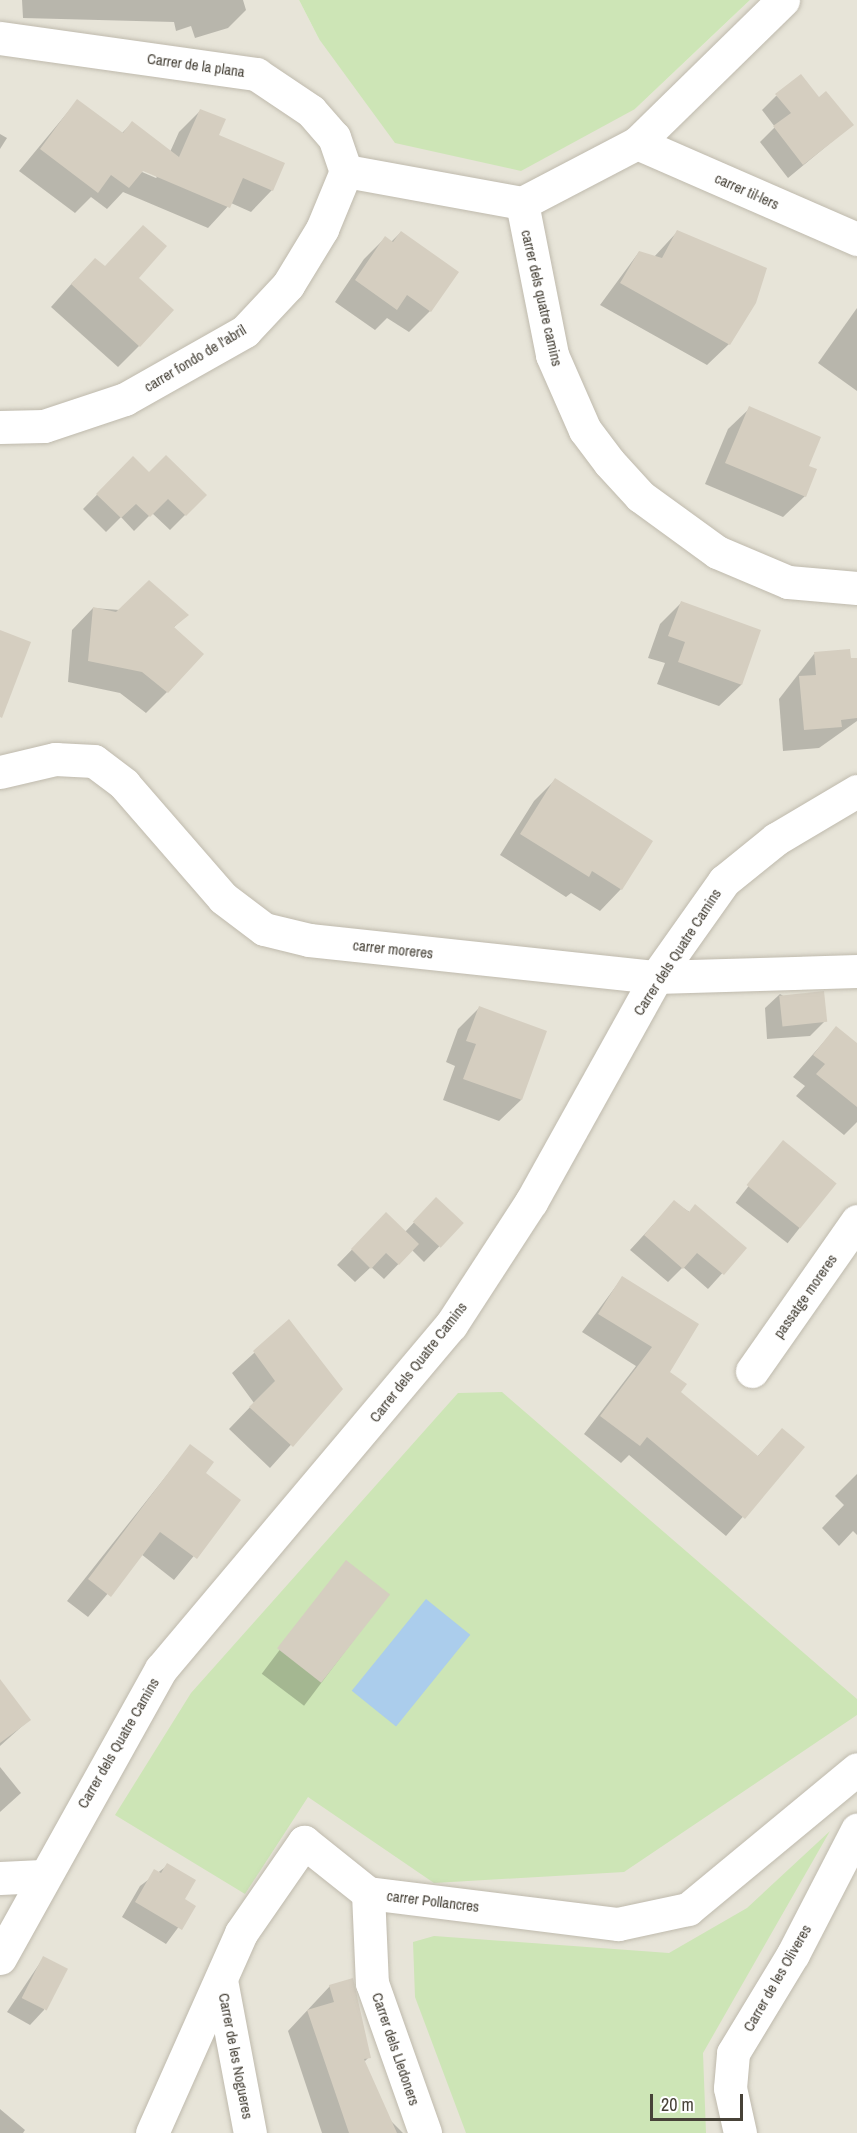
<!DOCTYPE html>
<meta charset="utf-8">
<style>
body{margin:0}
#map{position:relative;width:857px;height:2133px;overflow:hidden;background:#f4f1ea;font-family:"Archivo Narrow",sans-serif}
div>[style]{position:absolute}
.residential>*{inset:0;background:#e7e4d8}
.green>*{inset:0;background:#cde5b6}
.water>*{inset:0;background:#abcdec;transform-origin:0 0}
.shadow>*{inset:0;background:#0003;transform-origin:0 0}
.building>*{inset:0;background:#d5cec0;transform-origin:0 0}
.roads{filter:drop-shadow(0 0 2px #bfbaad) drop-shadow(0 0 2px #bfbaad)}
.minor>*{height:33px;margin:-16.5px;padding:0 16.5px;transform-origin:16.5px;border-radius:16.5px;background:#fff}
span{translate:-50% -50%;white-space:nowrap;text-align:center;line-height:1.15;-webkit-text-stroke:6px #fff;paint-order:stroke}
.street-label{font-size:15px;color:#474238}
.scale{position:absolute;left:650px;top:2094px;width:93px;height:27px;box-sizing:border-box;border:3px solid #474238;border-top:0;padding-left:8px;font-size:18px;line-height:21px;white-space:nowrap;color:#474238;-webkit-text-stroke:4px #fff;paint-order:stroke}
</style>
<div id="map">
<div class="residential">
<i style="clip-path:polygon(0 0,299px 0,319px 39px,635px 109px,750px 0,857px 0,857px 2133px,0 2133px)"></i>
</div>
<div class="green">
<i style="clip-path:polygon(299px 0,750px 0,635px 109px,521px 171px,395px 143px,319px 39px)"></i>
<i style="clip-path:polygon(502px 1392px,857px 1699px,857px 1715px,624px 1872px,434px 1883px,308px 1797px,245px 1894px,115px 1815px,191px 1693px,458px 1393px)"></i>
<i style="clip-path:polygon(830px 1831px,703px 2053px,706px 2133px,466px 2133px,415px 1997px,413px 1942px,434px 1936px,669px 1953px,747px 1908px)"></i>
</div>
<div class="water">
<i style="left:426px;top:1599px;width:57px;height:118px;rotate:39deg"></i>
</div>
<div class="shadow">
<i style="clip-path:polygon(22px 0,243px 0,246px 10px,228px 28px,195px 38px,191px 26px,176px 31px,174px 22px,23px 18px)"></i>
<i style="clip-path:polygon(776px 96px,819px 99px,852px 125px,788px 178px,760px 142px,775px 127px,762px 110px)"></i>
<i style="clip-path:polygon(evenodd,77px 101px,121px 134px,132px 123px,170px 152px,179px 132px,200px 111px,217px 136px,272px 190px,251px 212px,231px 203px,208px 228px,123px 192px,107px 209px,91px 197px,75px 213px,19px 171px,77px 101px,135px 169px,151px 172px,157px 177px,156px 178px,135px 169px)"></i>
<i style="clip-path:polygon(0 134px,7px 138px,0 149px)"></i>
<i style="clip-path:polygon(401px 232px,430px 311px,409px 332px,387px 318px,375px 330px,335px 302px,364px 259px,385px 238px,391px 242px)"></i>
<i style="clip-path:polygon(677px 232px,729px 344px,707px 365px,600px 305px,639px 252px,654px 257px)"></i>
<i style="clip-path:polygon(104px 267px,136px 278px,139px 346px,118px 367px,51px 307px,74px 281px)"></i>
<i style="clip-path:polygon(857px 308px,857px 391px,818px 363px)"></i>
<i style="clip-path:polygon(750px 408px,807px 467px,805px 496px,783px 517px,705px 484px,728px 429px)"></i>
<i style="clip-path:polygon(133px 458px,149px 474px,205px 495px,170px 530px,152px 513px,134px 531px,121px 517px,106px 532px,83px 509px)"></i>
<i style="clip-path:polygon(681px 603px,759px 631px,741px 685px,719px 706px,657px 684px,665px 663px,648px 658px,660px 624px)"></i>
<i style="clip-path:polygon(93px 608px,187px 615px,173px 628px,167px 692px,146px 713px,120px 693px,68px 682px,72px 630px)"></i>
<i style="clip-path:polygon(814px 654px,857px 659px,857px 721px,819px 748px,783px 751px,779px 699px)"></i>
<i style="clip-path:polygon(555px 780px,621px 889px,600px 911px,571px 893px,566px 897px,500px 855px,534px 801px)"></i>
<i style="clip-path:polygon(780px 994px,825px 1021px,810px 1036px,767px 1039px,765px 1008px)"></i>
<i style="clip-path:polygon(479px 1008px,521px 1100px,499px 1121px,443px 1100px,455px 1066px,446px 1062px,458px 1029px)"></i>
<i style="clip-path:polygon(836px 1028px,857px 1044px,857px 1122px,844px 1135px,796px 1096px,805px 1086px,793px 1077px)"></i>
<i style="left:783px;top:1142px;width:66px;height:77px;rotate:38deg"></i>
<i style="clip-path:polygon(674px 1202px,745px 1248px,708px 1289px,683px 1267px,668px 1282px,630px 1250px)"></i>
<i style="clip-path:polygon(422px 1214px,462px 1223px,424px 1262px,412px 1250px,384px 1279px,371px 1267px,355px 1282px,337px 1265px,372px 1229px,405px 1232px)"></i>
<i style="clip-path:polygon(622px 1278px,679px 1392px,757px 1457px,782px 1430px,803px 1448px,726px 1536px,629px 1455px,621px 1463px,584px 1434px,636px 1366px,582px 1332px)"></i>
<i style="clip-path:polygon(288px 1322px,341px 1389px,270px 1468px,229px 1429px,254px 1403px,232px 1373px)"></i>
<i style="clip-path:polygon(190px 1446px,203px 1474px,239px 1501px,174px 1580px,141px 1554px,88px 1617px,67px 1601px)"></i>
<i style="clip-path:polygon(857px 1474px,857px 1535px,853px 1531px,839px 1546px,822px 1528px,844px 1505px,835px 1496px)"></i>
<i style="left:346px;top:1562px;width:53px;height:140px;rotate:37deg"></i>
<i style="clip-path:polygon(0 1690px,29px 1720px,0 1746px)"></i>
<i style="clip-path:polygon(0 1767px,21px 1793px,0 1812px)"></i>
<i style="clip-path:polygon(168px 1865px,183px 1900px,194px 1906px,166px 1944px,122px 1917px,140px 1886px)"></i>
<i style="clip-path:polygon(44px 1957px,44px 2010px,30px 2025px,7px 2012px)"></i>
<i style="clip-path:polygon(330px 1986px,369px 2057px,364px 2062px,389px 2119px,403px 2133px,322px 2133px,288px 2031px)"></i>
<i style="clip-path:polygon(0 2109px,25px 2130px,23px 2133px,0 2133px)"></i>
</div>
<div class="building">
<i style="clip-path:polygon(801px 74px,819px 97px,826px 91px,854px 125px,803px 165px,773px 126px,791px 113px,775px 94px)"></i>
<i style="clip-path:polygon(77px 99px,123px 133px,132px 121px,179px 157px,200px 109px,226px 119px,219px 135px,285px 163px,273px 191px,243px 178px,230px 208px,143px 171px,129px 188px,111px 175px,98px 193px,40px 149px)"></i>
<i style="clip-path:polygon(143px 225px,167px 246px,139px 278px,174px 310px,140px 347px,71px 284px,95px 258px,105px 266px)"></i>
<i style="clip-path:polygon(677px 230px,767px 268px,756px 303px,730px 345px,620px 283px,639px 251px,662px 258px)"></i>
<i style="clip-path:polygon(401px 231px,459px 272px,431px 312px,407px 295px,397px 310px,355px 280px,385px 236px,393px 242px)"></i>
<i style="clip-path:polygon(749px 406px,821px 437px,809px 466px,817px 469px,806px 497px,725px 463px)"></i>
<i style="clip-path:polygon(166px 455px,207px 495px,186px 516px,168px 499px,150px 517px,136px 504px,121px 518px,96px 494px,133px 456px,149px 472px)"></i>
<i style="clip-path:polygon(149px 580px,189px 615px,174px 627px,204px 654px,168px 693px,142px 672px,88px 661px,93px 607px,116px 612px)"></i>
<i style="clip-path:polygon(681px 601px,761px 630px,742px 685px,678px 662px,685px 642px,668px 636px)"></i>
<i style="clip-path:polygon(0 630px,31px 642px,2px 718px,0 717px)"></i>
<i style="clip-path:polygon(850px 649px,851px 658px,857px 658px,857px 718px,841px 720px,842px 727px,804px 730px,799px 676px,816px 675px,814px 652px)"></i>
<i style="clip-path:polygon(555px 778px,653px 841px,622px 890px,592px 871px,589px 877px,520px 834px)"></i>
<i style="left:824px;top:991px;width:31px;height:45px;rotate:84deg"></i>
<i style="clip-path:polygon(479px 1006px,547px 1031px,522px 1100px,463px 1079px,476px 1044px,466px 1041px)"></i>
<i style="clip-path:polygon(836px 1026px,857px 1043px,857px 1107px,816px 1074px,825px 1064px,813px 1055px)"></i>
<i style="left:783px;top:1140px;width:69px;height:58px;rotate:39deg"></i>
<i style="left:436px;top:1197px;width:38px;height:34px;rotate:43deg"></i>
<i style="clip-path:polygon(674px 1200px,689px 1212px,695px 1204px,747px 1248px,724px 1275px,697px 1253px,683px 1269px,644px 1235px)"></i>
<i style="clip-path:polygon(386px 1212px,419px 1244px,399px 1265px,386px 1253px,371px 1269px,351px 1249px)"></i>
<i style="clip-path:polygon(622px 1276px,699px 1324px,670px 1372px,687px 1384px,681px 1392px,758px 1456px,782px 1428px,805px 1447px,745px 1519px,647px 1437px,640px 1446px,600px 1416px,652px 1347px,598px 1314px)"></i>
<i style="clip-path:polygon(289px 1319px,343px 1389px,293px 1447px,249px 1407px,275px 1381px,253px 1351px)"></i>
<i style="clip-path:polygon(190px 1444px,214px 1462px,206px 1473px,241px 1500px,197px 1559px,160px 1532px,111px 1597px,88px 1579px)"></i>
<i style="left:346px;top:1560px;width:56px;height:112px;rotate:38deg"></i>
<i style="clip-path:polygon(0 1679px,31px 1720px,0 1743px)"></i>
<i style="clip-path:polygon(167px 1863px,196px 1880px,185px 1899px,196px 1906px,182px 1930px,135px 1902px,154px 1869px,161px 1873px)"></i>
<i style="left:43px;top:1956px;width:28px;height:47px;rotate:27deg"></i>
<i style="clip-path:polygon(353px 1978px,371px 2058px,364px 2059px,397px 2133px,349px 2133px,307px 2010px,334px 2002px,329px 1985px)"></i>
</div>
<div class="roads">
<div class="minor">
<i style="left:783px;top:0;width:204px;rotate:135.6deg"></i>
<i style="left:637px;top:143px;width:130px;rotate:152.4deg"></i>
<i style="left:522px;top:203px;width:155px;rotate:78.8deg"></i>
<i style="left:552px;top:355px;width:82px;rotate:66.3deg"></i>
<i style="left:585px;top:430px;width:40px;rotate:53deg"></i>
<i style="left:609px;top:462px;width:46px;rotate:47.6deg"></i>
<i style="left:640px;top:496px;width:95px;rotate:36deg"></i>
<i style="left:717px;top:552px;width:77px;rotate:22.9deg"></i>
<i style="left:788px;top:582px;width:69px;rotate:5deg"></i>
<i style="left:0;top:38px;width:259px;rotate:8deg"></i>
<i style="left:256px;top:74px;width:66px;rotate:33.9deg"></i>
<i style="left:311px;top:111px;width:35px;rotate:49deg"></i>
<i style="left:334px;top:137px;width:36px;rotate:71deg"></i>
<i style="left:637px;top:143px;width:240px;rotate:23.6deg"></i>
<i style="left:0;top:427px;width:44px;rotate:-1.3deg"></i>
<i style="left:44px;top:426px;width:85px;rotate:-18.4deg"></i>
<i style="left:125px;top:399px;width:138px;rotate:-29.5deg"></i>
<i style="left:245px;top:331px;width:63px;rotate:-46.9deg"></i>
<i style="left:288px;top:285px;width:66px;rotate:-58.7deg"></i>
<i style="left:322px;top:229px;width:63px;rotate:-67.5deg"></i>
<i style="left:346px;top:171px;width:179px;rotate:10.3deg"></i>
<i style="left:0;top:772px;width:57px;rotate:-13.3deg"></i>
<i style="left:55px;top:759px;width:39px;rotate:3deg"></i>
<i style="left:94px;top:761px;width:38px;rotate:37deg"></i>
<i style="left:124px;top:784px;width:151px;rotate:49deg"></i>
<i style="left:223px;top:898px;width:51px;rotate:37.1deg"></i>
<i style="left:264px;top:929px;width:46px;rotate:13.7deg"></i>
<i style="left:309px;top:940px;width:349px;rotate:6.1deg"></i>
<i style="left:656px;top:977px;width:201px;rotate:-1.7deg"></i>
<i style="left:752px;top:1371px;width:183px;rotate:-55deg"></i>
<i style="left:0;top:1878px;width:42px;rotate:-2.7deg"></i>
<i style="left:368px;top:1893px;width:90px;rotate:87.5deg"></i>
<i style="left:372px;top:1983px;width:159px;rotate:70.5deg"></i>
<i style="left:0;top:1958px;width:331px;rotate:-60.9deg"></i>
<i style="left:161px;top:1669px;width:450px;rotate:-49.9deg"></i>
<i style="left:451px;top:1325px;width:147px;rotate:-57deg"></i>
<i style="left:531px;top:1202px;width:257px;rotate:-60.9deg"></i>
<i style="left:656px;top:977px;width:118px;rotate:-54.7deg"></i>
<i style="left:724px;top:881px;width:67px;rotate:-38.9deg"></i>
<i style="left:776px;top:839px;width:94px;rotate:-30.7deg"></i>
<i style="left:221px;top:1980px;width:156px;rotate:79.3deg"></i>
<i style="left:152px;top:2133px;width:219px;rotate:-66deg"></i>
<i style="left:241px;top:1933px;width:111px;rotate:-55.3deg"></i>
<i style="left:304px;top:1842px;width:82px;rotate:38.6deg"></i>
<i style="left:368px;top:1893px;width:252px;rotate:7.1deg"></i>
<i style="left:618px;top:1924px;width:72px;rotate:-12.1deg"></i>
<i style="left:688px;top:1909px;width:219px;rotate:-39.6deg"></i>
<i style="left:740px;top:2133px;width:46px;rotate:-102.5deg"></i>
<i style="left:730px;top:2088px;width:35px;rotate:-85deg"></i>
<i style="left:733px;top:2053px;width:116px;rotate:-58.8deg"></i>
<i style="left:793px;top:1954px;width:140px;rotate:-62.7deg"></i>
</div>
</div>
<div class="street-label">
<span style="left:196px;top:65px;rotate:8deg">Carrer de la plana</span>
<span style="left:747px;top:191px;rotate:24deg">carrer til·lers</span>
<span style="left:542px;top:298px;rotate:77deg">carrer dels quatre camins</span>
<span style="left:195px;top:358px;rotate:-31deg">carrer fondo de l'abril</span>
<span style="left:393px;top:949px;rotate:6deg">carrer moreres</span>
<span style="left:677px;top:952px;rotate:-57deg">Carrer dels Quatre Camins</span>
<span style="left:805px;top:1296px;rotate:-55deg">passatge moreres</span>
<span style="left:418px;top:1362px;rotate:-52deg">Carrer dels Quatre Camins</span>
<span style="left:118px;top:1743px;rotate:-60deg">Carrer dels Quatre Camins</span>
<span style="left:433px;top:1901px;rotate:7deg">carrer Pollancres</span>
<span style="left:777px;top:1978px;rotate:-60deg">Carrer de les Oliveres</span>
<span style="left:396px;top:2049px;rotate:71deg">Carrer dels Lledoners</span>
<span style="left:236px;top:2056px;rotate:79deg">Carrer de les Nogueres</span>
</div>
<div class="scale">20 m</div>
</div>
